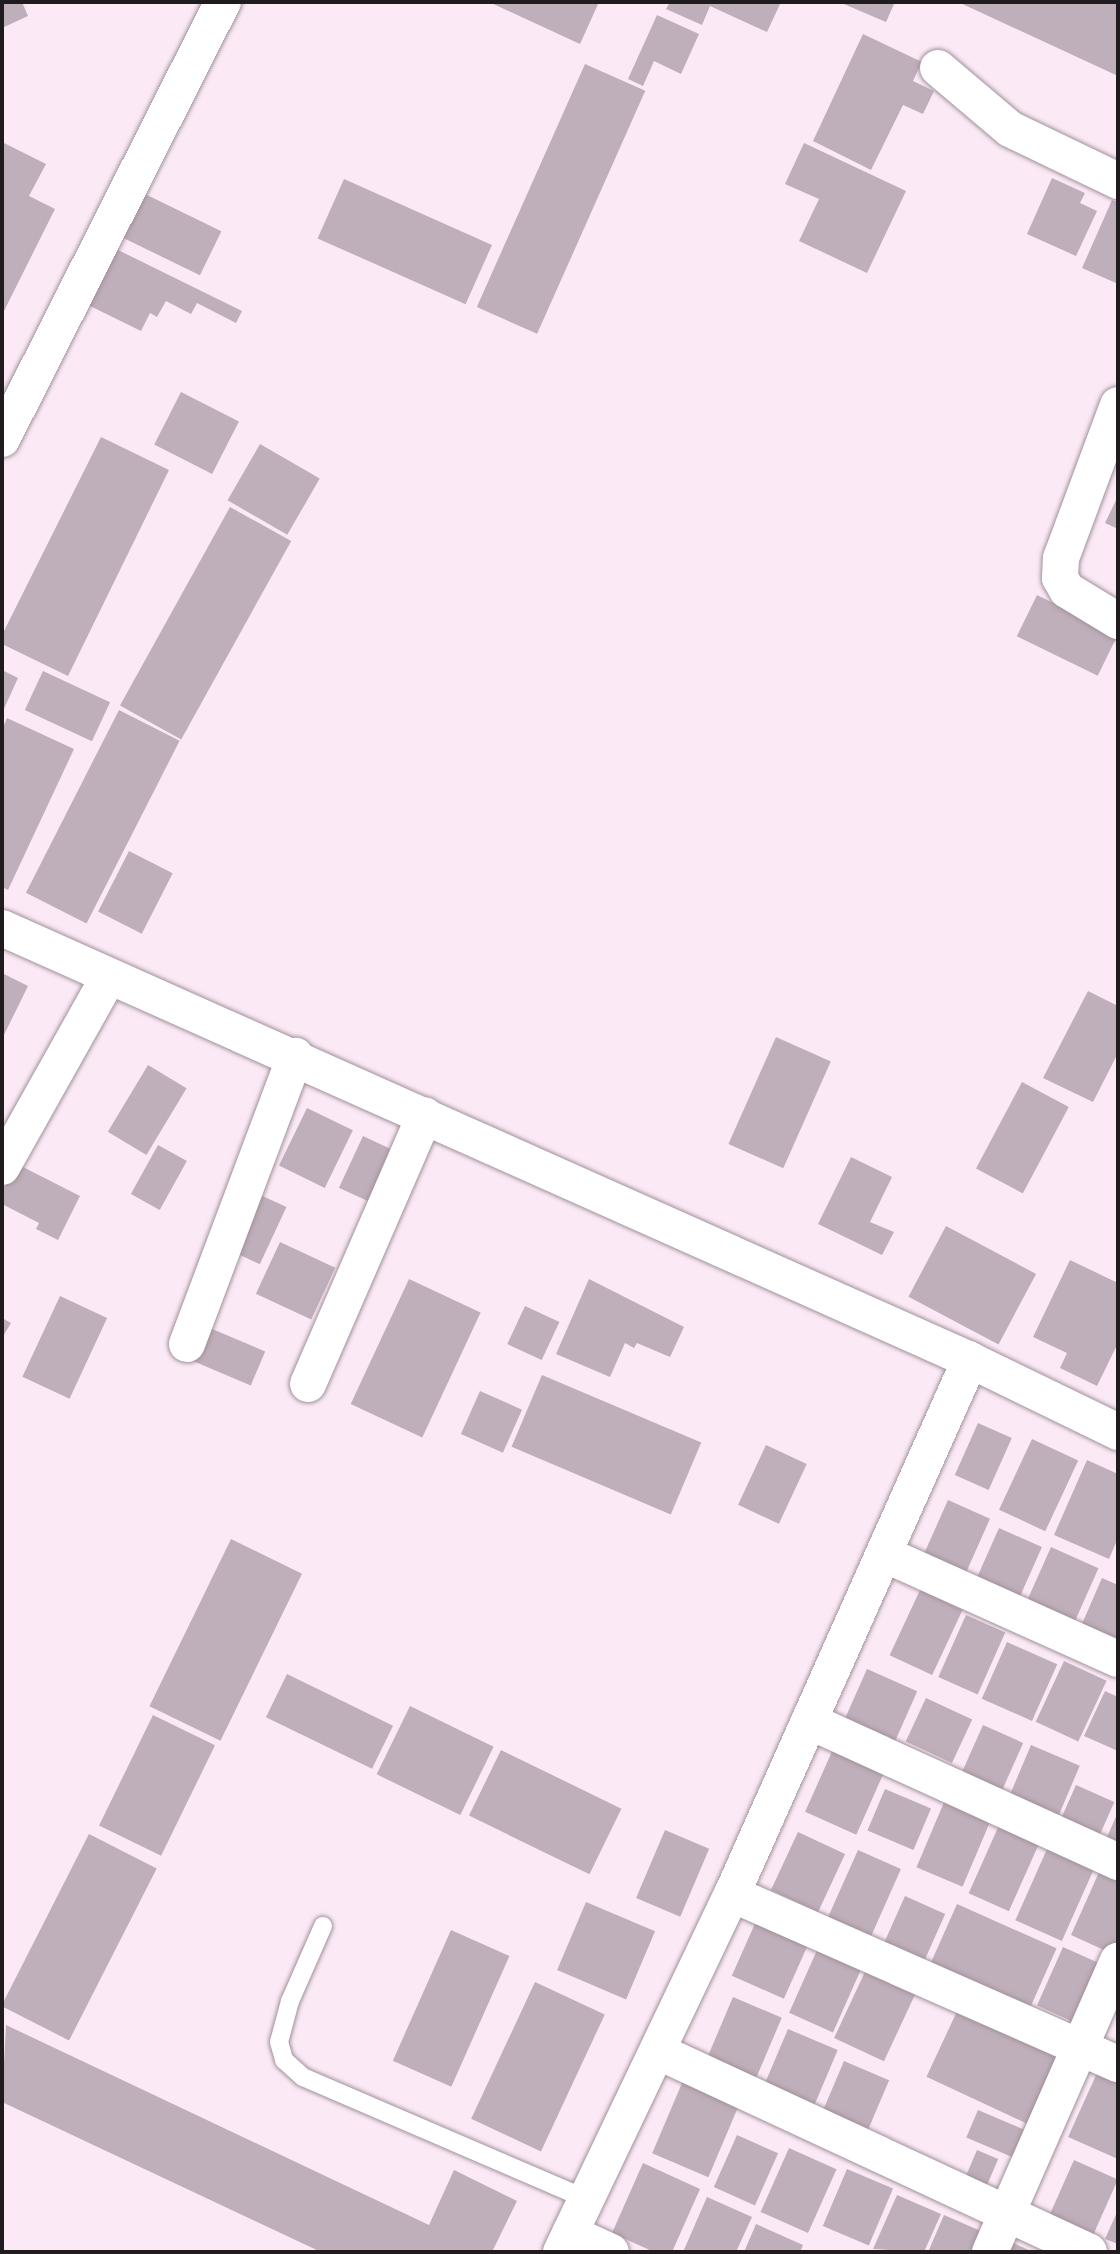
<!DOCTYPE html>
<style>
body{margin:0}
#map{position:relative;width:1120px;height:2254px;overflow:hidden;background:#fbeaf6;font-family:"Libre Baskerville",serif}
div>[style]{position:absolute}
.building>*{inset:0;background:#bfafba;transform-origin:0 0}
.roads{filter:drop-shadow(0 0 2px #a0919c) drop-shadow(0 0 2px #a0919c)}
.service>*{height:18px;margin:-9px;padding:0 9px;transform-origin:9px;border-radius:9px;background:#fff}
.minor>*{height:36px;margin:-18px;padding:0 18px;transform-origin:18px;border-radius:18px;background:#fff}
span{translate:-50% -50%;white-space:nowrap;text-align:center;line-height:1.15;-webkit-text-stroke:7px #fff;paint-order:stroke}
.frame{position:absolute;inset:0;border:4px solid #201b1f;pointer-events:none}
</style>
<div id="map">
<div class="building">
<i style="clip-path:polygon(2px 2px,22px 2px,28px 16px,2px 28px)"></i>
<i style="clip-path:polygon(489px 2px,599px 2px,580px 44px)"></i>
<i style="clip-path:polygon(670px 2px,781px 2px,767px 32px,710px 6px,702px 25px,666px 9px)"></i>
<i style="clip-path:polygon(839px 2px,895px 2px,886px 22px)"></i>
<i style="clip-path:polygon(958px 2px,1118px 2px,1118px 76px)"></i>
<i style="clip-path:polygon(657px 15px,699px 34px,681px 74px,654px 61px,643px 86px,628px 79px)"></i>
<i style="clip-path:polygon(863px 34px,922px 62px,913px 81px,934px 91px,923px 114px,903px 105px,871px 170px,813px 141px)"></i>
<i style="left:585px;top:64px;width:66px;height:266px;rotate:24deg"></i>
<i style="clip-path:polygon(2px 142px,46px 164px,29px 196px,55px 209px,2px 315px)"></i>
<i style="clip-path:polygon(804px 143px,906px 191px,867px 273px,799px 241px,819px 199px,785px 184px)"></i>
<i style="clip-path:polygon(1052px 178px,1085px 193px,1080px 203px,1097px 211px,1076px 256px,1027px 234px)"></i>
<i style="left:344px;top:179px;width:162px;height:65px;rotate:24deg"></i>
<i style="left:145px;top:194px;width:85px;height:49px;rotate:26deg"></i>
<i style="clip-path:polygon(1112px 200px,1118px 202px,1118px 284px,1082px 268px)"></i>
<i style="clip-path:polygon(112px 247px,242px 311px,236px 323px,197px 303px,191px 314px,166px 301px,157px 317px,150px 313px,141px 331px,84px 303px)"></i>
<i style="left:181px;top:392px;width:65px;height:59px;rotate:27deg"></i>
<i style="clip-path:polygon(101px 437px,169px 470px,68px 676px,2px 644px,2px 635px)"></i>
<i style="left:260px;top:444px;width:69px;height:65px;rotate:30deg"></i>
<i style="clip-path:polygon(1118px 496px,1118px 529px,1105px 523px)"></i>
<i style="left:230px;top:507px;width:70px;height:227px;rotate:29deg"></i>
<i style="left:1037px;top:595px;width:90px;height:46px;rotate:26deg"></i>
<i style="clip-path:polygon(2px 670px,18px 678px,2px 713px)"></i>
<i style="left:43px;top:671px;width:74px;height:43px;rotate:25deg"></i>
<i style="left:119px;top:710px;width:68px;height:205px;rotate:27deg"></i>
<i style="clip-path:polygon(7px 718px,74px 749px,8px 890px,2px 887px,2px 730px)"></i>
<i style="left:129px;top:851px;width:49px;height:68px;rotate:27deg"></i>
<i style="clip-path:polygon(2px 973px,28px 986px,2px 1039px)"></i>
<i style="clip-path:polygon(1088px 991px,1118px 1006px,1118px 1053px,1093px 1102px,1043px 1078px)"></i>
<i style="left:776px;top:1037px;width:60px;height:117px;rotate:24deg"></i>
<i style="left:148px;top:1065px;width:45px;height:78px;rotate:31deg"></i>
<i style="left:1022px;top:1082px;width:53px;height:98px;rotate:28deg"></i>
<i style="left:307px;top:1108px;width:51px;height:64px;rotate:26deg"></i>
<i style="left:363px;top:1136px;width:43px;height:57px;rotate:25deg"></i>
<i style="left:158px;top:1145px;width:33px;height:56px;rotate:29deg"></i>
<i style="clip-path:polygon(851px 1157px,892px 1177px,870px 1222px,894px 1232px,882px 1255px,818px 1224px)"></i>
<i style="clip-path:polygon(17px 1164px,80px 1196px,58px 1240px,36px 1229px,39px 1223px,2px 1204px,2px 1192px)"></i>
<i style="left:252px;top:1191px;width:38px;height:63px;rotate:25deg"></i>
<i style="left:946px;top:1226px;width:102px;height:80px;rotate:28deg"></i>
<i style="left:280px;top:1242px;width:61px;height:57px;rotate:25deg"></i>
<i style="clip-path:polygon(1070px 1260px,1118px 1283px,1118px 1343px,1097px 1386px,1060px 1368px,1067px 1353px,1033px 1337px)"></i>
<i style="left:409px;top:1279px;width:79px;height:138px;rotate:25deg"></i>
<i style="clip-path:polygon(589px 1279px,684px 1327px,670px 1357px,637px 1343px,634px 1348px,625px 1343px,610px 1377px,556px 1354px)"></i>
<i style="left:60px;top:1296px;width:52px;height:89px;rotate:25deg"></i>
<i style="left:525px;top:1306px;width:38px;height:42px;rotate:25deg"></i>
<i style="clip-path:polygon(2px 1318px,11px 1323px,2px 1338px)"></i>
<i style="left:198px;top:1323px;width:73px;height:37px;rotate:23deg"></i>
<i style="left:542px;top:1375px;width:173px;height:78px;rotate:23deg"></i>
<i style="left:480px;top:1391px;width:46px;height:47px;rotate:24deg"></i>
<i style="left:978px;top:1423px;width:37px;height:57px;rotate:24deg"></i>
<i style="left:1032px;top:1439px;width:51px;height:78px;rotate:25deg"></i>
<i style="left:766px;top:1445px;width:45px;height:66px;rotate:25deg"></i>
<i style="clip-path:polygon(1087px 1460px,1118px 1474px,1118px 1538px,1109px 1559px,1054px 1535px)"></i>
<i style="left:948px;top:1500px;width:46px;height:66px;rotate:24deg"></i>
<i style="left:999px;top:1528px;width:47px;height:63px;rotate:24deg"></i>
<i style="left:231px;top:1539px;width:79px;height:186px;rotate:26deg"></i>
<i style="left:1051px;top:1547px;width:52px;height:66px;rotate:24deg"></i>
<i style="clip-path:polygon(1102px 1578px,1118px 1585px,1118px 1650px,1078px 1633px)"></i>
<i style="left:920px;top:1590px;width:47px;height:72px;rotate:25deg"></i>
<i style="left:966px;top:1615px;width:43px;height:68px;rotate:24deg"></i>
<i style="left:1007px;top:1642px;width:55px;height:62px;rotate:24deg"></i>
<i style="left:1064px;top:1661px;width:47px;height:67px;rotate:25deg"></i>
<i style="left:867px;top:1669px;width:55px;height:65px;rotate:24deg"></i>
<i style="left:287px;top:1674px;width:118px;height:48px;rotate:26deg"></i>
<i style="clip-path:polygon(1105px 1691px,1118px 1697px,1118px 1751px,1084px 1736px)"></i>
<i style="left:926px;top:1698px;width:51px;height:48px;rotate:25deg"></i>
<i style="left:410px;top:1706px;width:93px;height:76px;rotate:26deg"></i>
<i style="left:153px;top:1715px;width:69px;height:123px;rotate:26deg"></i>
<i style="left:983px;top:1725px;width:44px;height:55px;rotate:24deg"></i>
<i style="left:1031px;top:1745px;width:53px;height:63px;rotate:23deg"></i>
<i style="left:834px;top:1747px;width:56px;height:71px;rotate:24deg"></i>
<i style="left:501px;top:1750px;width:134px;height:73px;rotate:26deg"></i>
<i style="left:1076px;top:1785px;width:42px;height:46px;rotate:24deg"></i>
<i style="left:885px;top:1789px;width:50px;height:45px;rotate:23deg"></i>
<i style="left:945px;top:1800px;width:50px;height:73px;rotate:23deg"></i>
<i style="clip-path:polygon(1118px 1812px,1118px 1851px,1104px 1844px)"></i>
<i style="left:1000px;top:1823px;width:44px;height:77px;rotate:24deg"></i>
<i style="left:665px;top:1830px;width:48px;height:74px;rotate:23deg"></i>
<i style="left:798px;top:1832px;width:52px;height:64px;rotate:25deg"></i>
<i style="left:89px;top:1834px;width:76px;height:193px;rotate:27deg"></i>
<i style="left:1047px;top:1849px;width:51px;height:78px;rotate:24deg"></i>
<i style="left:858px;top:1850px;width:47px;height:74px;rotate:24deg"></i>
<i style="clip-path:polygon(1100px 1870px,1118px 1878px,1117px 1956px,1071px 1935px)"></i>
<i style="left:905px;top:1896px;width:44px;height:54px;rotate:24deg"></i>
<i style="left:586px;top:1902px;width:75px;height:74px;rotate:23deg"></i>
<i style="left:957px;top:1904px;width:109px;height:67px;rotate:24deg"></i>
<i style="left:757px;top:1919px;width:57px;height:62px;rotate:24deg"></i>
<i style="left:451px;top:1930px;width:64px;height:143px;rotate:24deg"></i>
<i style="left:1063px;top:1947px;width:49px;height:64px;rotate:24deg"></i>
<i style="left:818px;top:1948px;width:48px;height:71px;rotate:24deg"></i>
<i style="left:870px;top:1961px;width:55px;height:85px;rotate:25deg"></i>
<i style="left:535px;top:1982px;width:77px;height:151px;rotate:25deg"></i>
<i style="left:733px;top:1997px;width:53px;height:66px;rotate:23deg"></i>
<i style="left:959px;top:2007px;width:118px;height:77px;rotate:25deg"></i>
<i style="clip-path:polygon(6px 2025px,429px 2225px,454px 2170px,517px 2201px,492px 2252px,321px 2252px,2px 2102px)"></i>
<i style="left:788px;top:2029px;width:54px;height:62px;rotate:23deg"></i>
<i style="left:844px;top:2061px;width:49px;height:53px;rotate:23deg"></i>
<i style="clip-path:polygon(1097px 2073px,1118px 2082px,1118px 2159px,1068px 2137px)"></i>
<i style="left:685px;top:2076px;width:61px;height:84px;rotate:23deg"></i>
<i style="left:978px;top:2110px;width:53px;height:30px;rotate:23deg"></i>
<i style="left:737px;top:2135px;width:45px;height:57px;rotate:24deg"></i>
<i style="left:789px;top:2148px;width:52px;height:70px;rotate:24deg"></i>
<i style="left:977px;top:2150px;width:23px;height:30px;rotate:23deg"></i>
<i style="left:1074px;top:2160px;width:48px;height:61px;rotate:24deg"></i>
<i style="clip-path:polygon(643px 2163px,700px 2189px,672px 2252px,654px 2252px,612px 2233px)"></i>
<i style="left:847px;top:2169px;width:50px;height:62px;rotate:23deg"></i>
<i style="clip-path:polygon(897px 2195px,941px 2214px,924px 2252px,873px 2249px)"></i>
<i style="clip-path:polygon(707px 2197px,752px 2217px,736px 2252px,683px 2252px)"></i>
<i style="clip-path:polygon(1118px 2210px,1118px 2244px,1105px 2239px)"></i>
<i style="clip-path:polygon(944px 2215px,990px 2235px,983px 2252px,928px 2252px)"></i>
<i style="clip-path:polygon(756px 2224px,803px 2245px,800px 2252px,744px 2252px)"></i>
<i style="clip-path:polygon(1013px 2243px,1033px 2252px,1008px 2252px)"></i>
</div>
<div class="roads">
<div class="service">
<i style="left:323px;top:1926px;width:82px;rotate:113.7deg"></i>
<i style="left:290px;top:2001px;width:42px;rotate:105deg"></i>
<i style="left:279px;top:2042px;width:19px;rotate:74deg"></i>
<i style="left:284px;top:2060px;width:25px;rotate:42deg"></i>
<i style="left:303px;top:2077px;width:308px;rotate:23.3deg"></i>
</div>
<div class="minor">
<i style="left:938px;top:68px;width:94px;rotate:40.3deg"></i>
<i style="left:1010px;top:129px;width:120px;rotate:25.7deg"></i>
<i style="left:1118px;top:405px;width:163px;rotate:110.4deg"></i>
<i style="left:1061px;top:558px;width:20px;rotate:93deg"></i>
<i style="left:1060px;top:578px;width:14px;rotate:60deg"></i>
<i style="left:1067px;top:590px;width:60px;rotate:31.3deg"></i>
<i style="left:2px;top:439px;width:490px;rotate:-63.2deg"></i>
<i style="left:2px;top:928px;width:1060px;rotate:24.05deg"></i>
<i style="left:970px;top:1360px;width:165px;rotate:25.9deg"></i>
<i style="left:2px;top:1167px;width:217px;rotate:-60.7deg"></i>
<i style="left:187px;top:1344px;width:308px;rotate:-69.4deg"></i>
<i style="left:308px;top:1384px;width:293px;rotate:-66.5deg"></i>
<i style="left:884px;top:1554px;width:256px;rotate:24.2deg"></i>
<i style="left:809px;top:1721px;width:340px;rotate:24.5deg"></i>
<i style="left:732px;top:1894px;width:422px;rotate:23.8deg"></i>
<i style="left:659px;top:2052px;width:474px;rotate:24.9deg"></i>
<i style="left:570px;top:2233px;width:45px;rotate:24.9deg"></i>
<i style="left:561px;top:2252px;width:397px;rotate:-64.5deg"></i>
<i style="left:732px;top:1894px;width:585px;rotate:-65.98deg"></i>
<i style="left:990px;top:2252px;width:318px;rotate:-66.3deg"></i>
</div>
</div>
<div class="frame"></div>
</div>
